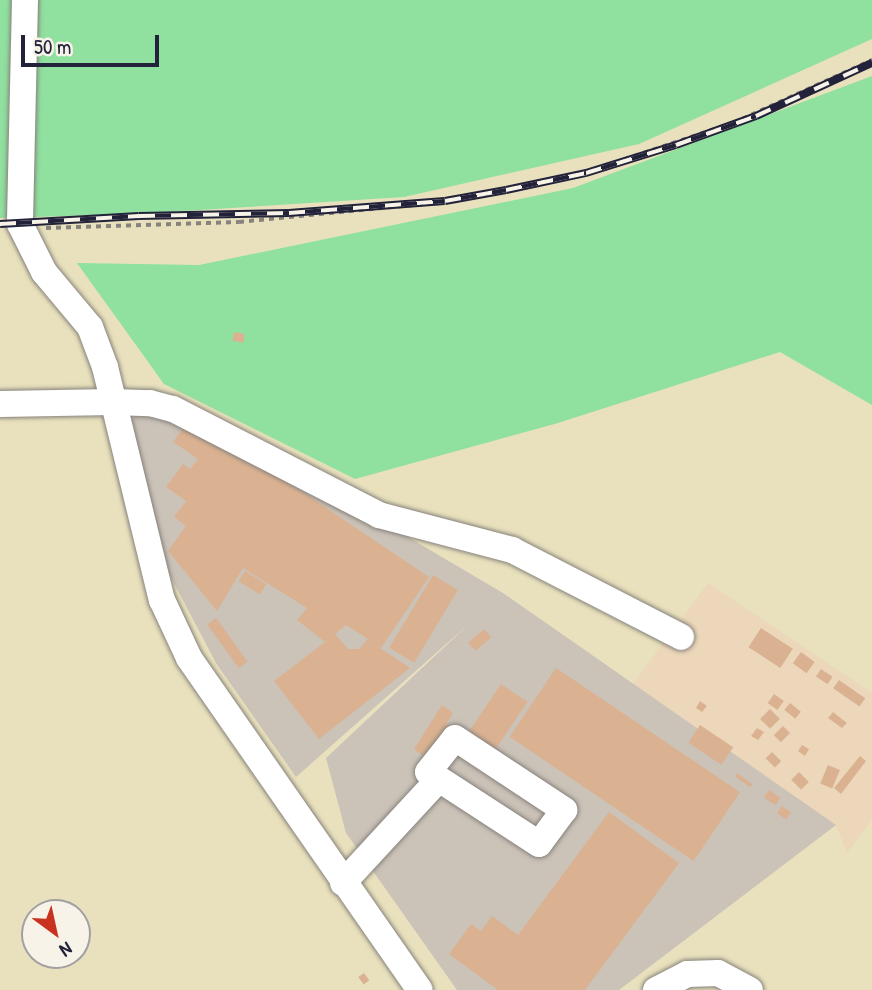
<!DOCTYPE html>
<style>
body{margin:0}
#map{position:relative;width:872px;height:990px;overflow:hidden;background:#e9e1bd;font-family:"Patrick Hand",sans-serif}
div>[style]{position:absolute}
.built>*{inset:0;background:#ecd7ba}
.industrial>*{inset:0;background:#cbc2b8}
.green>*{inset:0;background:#90e09f}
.building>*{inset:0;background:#dab292;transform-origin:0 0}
.path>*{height:3.5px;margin-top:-1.75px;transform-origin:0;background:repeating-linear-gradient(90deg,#86827c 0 5px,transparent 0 10px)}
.roads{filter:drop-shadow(0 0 2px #86827c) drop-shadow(0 0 2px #86827c)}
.minor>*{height:26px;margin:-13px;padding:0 13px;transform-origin:13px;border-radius:13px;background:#fff}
.rail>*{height:8px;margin-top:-4px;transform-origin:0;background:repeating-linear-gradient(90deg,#f7f3e8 0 16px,#22223b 0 32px);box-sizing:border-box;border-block:2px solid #22223b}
span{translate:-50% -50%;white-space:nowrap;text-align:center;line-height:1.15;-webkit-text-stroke:6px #f7f3e8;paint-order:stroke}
.north{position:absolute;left:21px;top:899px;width:70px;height:70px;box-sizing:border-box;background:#f7f3e8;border:2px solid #a29fa3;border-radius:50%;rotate:147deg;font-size:19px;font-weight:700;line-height:28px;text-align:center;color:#22223b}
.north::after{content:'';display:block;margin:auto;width:24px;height:32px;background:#c8321e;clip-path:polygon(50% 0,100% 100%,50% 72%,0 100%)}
.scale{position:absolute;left:21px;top:35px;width:138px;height:32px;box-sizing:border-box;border:4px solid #22223b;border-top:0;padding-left:9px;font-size:21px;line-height:24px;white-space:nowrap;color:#22223b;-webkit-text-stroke:5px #f7f3e8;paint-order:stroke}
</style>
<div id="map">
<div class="built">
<i style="clip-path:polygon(708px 583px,872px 693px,872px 820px,847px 853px,836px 825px,626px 693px)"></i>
</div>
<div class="industrial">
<i style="clip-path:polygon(156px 399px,177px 401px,503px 593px,836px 825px,619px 990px,457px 990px,346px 833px,326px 758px,470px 623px,296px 777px,216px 663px,156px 549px,125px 425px)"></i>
</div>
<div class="green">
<i style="clip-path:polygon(0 0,872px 0,872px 39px,639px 144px,404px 197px,136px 214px,0 218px)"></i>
<i style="clip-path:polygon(872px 76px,872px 405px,780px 352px,558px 423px,355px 479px,164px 384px,77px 263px,199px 265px,573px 188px)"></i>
</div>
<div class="building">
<i style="left:234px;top:332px;width:11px;height:9px;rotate:10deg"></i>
<i style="clip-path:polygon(evenodd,191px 417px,429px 577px,381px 648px,374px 644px,410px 668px,319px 739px,274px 681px,325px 642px,297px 620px,307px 608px,243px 568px,217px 611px,168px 551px,186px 526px,174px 517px,186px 501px,166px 487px,183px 464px,190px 469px,198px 459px,173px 442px,191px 417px,346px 625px,368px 639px,359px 649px,348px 649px,335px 634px,346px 625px)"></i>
<i style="left:245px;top:571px;width:25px;height:12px;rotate:32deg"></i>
<i style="left:433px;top:575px;width:29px;height:85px;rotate:31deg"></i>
<i style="left:216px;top:618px;width:54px;height:11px;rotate:54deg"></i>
<i style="left:761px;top:628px;width:38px;height:23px;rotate:33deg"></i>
<i style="left:484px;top:629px;width:11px;height:21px;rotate:49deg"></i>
<i style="left:801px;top:652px;width:17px;height:14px;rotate:36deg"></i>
<i style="left:556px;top:668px;width:222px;height:83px;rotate:34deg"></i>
<i style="left:821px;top:669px;width:14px;height:9px;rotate:34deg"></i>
<i style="left:839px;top:680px;width:32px;height:10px;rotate:35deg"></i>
<i style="left:501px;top:684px;width:32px;height:59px;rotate:34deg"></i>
<i style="left:774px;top:694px;width:12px;height:11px;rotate:35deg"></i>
<i style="clip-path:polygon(700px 701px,707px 706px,702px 712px,696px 708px)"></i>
<i style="left:790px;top:703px;width:14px;height:9px;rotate:39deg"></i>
<i style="clip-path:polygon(442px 705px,453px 713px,446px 724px,452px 727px,447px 734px,443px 732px,426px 758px,414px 749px)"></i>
<i style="left:770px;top:709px;width:14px;height:14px;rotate:45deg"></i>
<i style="clip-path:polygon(833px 712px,847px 723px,842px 728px,828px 718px)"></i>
<i style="left:700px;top:725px;width:40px;height:21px;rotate:34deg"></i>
<i style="left:783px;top:726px;width:10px;height:13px;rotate:45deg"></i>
<i style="clip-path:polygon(757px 728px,764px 732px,758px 740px,751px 736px)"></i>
<i style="clip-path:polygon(802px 745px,809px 749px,805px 756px,798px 751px)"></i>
<i style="left:772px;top:752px;width:13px;height:9px;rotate:45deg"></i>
<i style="clip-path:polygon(860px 756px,866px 761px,841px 794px,834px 788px)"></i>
<i style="left:828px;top:765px;width:13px;height:20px;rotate:23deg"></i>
<i style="left:799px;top:772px;width:14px;height:11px;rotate:45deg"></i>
<i style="left:737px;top:773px;width:19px;height:4px;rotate:35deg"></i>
<i style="left:769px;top:790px;width:14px;height:9px;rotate:34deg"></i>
<i style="left:782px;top:806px;width:11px;height:9px;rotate:34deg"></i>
<i style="clip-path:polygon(609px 812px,679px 863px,585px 990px,498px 990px,449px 954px,471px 924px,481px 931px,492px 916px,518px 935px)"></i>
<i style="left:364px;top:973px;width:9px;height:7px;rotate:54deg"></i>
</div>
<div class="path">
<i style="left:46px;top:228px;width:193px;rotate:-1.8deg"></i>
<i style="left:239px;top:222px;width:195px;rotate:-5.6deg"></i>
<i style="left:433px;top:203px;width:65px;rotate:-9.8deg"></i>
<i style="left:497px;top:192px;width:102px;rotate:-13.1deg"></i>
<i style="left:596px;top:169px;width:145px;rotate:-18.6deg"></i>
<i style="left:733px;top:123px;width:153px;rotate:-24.4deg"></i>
</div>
<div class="roads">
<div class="minor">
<i style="left:25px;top:0;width:224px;rotate:91.3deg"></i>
<i style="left:20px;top:224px;width:54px;rotate:63.4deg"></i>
<i style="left:44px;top:272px;width:72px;rotate:50.1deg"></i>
<i style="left:90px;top:327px;width:43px;rotate:69.4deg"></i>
<i style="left:105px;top:367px;width:240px;rotate:76.3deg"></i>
<i style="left:162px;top:600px;width:64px;rotate:65deg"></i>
<i style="left:189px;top:658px;width:404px;rotate:55.2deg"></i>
<i style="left:0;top:404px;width:113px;rotate:-1deg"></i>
<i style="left:113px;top:402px;width:37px;rotate:2deg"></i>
<i style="left:150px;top:403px;width:24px;rotate:15deg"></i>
<i style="left:173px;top:409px;width:232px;rotate:27.2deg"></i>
<i style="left:379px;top:515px;width:138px;rotate:14.7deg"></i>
<i style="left:512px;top:550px;width:190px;rotate:27.2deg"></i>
<i style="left:455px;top:738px;width:131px;rotate:33.4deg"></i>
<i style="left:564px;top:810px;width:42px;rotate:126.3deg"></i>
<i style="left:539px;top:844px;width:132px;rotate:-147deg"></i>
<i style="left:428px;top:772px;width:43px;rotate:-51.5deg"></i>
<i style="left:343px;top:883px;width:140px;rotate:-47.3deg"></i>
<i style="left:656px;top:990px;width:35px;rotate:-27deg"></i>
<i style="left:687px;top:974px;width:31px;rotate:-2deg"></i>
<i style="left:718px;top:973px;width:36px;rotate:28deg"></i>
</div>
</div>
<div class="rail">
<i style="left:0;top:224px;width:139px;rotate:-3.3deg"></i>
<i style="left:139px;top:216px;width:150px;rotate:-1.1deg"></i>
<i style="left:289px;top:213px;width:156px;rotate:-4.4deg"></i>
<i style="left:445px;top:201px;width:62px;rotate:-10.2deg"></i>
<i style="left:506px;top:190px;width:82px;rotate:-12deg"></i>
<i style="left:586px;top:173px;width:94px;rotate:-17.3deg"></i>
<i style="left:676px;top:145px;width:85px;rotate:-19.9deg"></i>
<i style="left:756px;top:116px;width:128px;rotate:-24.6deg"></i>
</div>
<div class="north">N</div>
<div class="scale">50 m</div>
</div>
